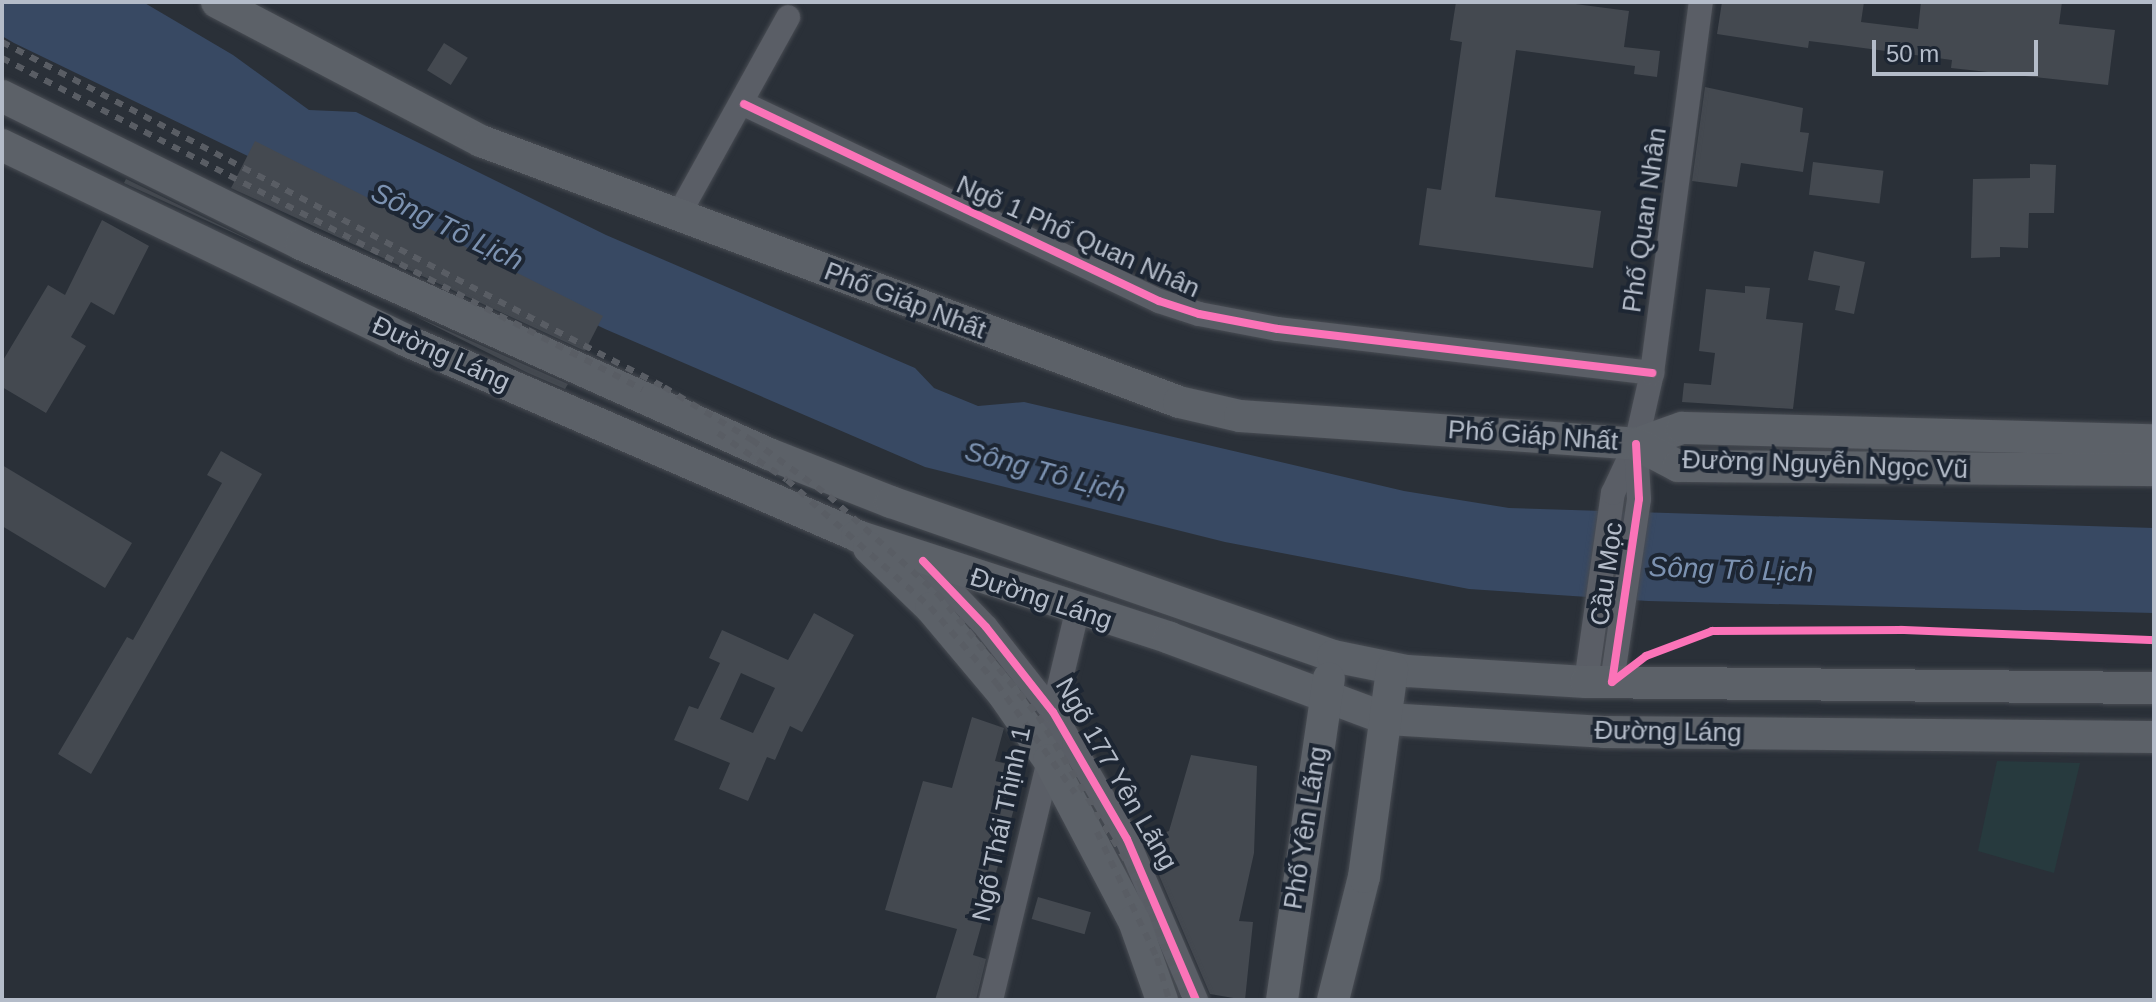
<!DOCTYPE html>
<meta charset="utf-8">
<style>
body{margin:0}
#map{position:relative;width:2156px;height:1002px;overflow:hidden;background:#2a3038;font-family:Arial,sans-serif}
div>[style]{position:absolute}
.green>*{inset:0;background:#273a3e}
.water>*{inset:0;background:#384963}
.building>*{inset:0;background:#444950;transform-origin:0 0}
.roads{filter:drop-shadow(0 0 2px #484c53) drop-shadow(0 0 2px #484c53)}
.minor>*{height:24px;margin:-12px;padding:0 12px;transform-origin:12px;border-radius:12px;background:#5a5e66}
.major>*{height:32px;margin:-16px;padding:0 16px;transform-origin:16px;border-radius:16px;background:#5c6168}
.rail>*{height:6px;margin-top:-3px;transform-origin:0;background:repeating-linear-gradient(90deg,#595d64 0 8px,transparent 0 16px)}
.cycleway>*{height:8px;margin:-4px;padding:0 4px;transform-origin:4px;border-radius:4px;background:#fb73b8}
span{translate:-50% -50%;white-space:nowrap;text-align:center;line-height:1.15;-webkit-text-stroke:8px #1d2633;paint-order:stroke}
.street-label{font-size:26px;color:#b4bcc9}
.water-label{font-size:28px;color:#7c92b1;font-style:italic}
.frame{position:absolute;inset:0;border:4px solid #b4bcc9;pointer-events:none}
.scale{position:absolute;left:1872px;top:40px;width:166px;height:36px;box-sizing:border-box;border:4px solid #b4bcc9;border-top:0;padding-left:10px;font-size:24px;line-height:28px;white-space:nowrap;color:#b4bcc9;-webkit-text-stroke:6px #1d2633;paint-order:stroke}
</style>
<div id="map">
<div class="green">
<i style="clip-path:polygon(1997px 761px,2080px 763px,2054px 873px,1978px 851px)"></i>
</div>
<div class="water">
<i style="clip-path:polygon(2px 2px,143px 2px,233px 55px,309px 110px,356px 112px,606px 235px,915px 368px,934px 388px,978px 406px,1024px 402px,1404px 491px,1509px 508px,2154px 528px,2154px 613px,1648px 601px,1469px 589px,1225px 542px,925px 467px,605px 329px,14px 43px,2px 36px)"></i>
</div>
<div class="building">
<i style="clip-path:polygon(1456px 2px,1560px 2px,1629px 11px,1624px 47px,1660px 51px,1657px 77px,1634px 74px,1635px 66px,1516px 50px,1495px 197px,1601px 211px,1593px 268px,1419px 245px,1427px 188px,1441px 190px,1462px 42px,1450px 40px)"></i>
<i style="clip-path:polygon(1722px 2px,1864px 2px,1861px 22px,1918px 29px,1921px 2px,2062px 2px,2059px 24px,2115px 30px,2108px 85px,1951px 68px,1952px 60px,1841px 45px,1809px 41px,1808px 48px,1717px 34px)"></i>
<i style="left:444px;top:43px;width:28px;height:32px;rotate:32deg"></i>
<i style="clip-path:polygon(1705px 87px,1803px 108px,1800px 132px,1809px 133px,1803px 172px,1741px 163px,1737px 187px,1692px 181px)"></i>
<i style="clip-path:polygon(255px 141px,603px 316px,585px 351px,231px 188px)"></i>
<i style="left:1813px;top:162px;width:71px;height:33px;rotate:7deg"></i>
<i style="clip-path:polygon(2030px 164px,2056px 165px,2054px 213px,2029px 213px,2028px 248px,2000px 247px,2000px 257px,1971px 258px,1973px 179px,2030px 178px)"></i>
<i style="clip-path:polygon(126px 179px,260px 245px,124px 183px)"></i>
<i style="clip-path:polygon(102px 220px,149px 246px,114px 315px,91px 302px,71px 337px,86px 346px,46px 413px,2px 387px,2px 362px,48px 285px,65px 295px)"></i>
<i style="clip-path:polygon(1814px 251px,1865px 262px,1854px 314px,1835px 310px,1840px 286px,1808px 280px)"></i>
<i style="clip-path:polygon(1745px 286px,1770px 288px,1766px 319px,1803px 323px,1793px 409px,1682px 402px,1684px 383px,1711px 385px,1715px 353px,1699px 351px,1706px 289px,1745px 293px)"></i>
<i style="clip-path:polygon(415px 316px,568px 384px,565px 389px,528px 373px)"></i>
<i style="clip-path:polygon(221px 451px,262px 474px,91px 774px,58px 754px,127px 637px,133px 640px,222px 483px,207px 475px)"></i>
<i style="clip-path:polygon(2px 465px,132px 543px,105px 588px,2px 526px)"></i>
<i style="clip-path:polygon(evenodd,814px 613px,854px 635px,802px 732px,790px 726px,775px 760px,767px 757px,748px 801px,719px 789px,730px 763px,674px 740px,689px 706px,698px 709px,720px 663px,709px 658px,722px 630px,788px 660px,814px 613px,741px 673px,775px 688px,753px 733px,720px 719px,741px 673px)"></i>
<i style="clip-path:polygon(972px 717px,1004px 728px,995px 761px,1015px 766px,1005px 802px,1015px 805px,973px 955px,986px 959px,976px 1000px,935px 1000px,957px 929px,885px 910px,923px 781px,952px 788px)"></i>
<i style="clip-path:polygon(1191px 755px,1257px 766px,1254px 853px,1239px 921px,1253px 922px,1245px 1000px,1210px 994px,1144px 840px,1169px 831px)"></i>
<i style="left:1038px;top:897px;width:55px;height:23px;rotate:16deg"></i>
</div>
<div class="roads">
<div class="minor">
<i style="left:744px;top:104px;width:459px;rotate:25.4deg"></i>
<i style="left:1159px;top:301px;width:42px;rotate:18deg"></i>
<i style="left:1199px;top:314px;width:80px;rotate:10.8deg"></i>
<i style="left:1278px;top:329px;width:377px;rotate:6.7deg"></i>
<i style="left:679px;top:214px;width:225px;rotate:-61deg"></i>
<i style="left:923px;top:561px;width:91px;rotate:46.3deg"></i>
<i style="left:986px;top:627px;width:108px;rotate:51.8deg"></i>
<i style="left:1053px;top:712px;width:147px;rotate:59.8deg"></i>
<i style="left:1127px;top:839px;width:175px;rotate:66.8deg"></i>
<i style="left:1586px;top:682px;width:191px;rotate:-81.9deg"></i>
<i style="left:1613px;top:493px;width:54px;rotate:-64.9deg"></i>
<i style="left:1636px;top:444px;width:73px;rotate:-77.3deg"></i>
<i style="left:1652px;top:373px;width:374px;rotate:-82.5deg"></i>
<i style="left:1612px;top:682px;width:185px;rotate:-81.6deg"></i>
<i style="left:1639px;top:499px;width:53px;rotate:-93.2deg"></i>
<i style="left:991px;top:1000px;width:247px;rotate:-76.4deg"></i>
<i style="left:1049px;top:760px;width:48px;rotate:-85.2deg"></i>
<i style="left:1053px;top:712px;width:103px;rotate:-76.5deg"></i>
</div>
<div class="major">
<i style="left:217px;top:2px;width:298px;rotate:27.8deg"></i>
<i style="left:481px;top:141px;width:745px;rotate:20.5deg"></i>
<i style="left:1179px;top:402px;width:63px;rotate:12.9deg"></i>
<i style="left:1240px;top:416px;width:397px;rotate:4deg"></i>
<i style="left:1636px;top:444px;width:49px;rotate:-19.2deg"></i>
<i style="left:1682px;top:428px;width:472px;rotate:1.5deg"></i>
<i style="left:2px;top:96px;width:334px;rotate:26.3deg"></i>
<i style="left:301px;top:244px;width:513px;rotate:24.17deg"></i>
<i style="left:769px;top:454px;width:131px;rotate:21.5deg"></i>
<i style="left:891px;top:502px;width:468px;rotate:19.2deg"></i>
<i style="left:1333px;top:656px;width:76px;rotate:11.5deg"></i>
<i style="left:1407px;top:671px;width:179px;rotate:3.5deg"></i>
<i style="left:1586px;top:682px;width:568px;rotate:0.61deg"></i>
<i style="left:2px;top:145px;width:448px;rotate:25.8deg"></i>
<i style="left:405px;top:340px;width:493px;rotate:23.4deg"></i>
<i style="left:857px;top:536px;width:329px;rotate:18deg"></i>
<i style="left:1170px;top:638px;width:232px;rotate:20.5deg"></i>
<i style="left:1387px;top:719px;width:217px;rotate:3.4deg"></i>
<i style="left:1604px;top:732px;width:550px;rotate:0.52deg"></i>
<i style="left:1636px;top:444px;width:47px;rotate:27.6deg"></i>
<i style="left:1678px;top:466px;width:476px;rotate:0.5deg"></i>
<i style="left:869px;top:548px;width:86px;rotate:44.1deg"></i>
<i style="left:931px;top:608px;width:114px;rotate:50deg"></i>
<i style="left:1004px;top:695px;width:79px;rotate:55.3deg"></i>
<i style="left:1049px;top:760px;width:182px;rotate:62.2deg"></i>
<i style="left:1134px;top:921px;width:84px;rotate:70.5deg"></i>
<i style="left:1282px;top:1000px;width:325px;rotate:-81.7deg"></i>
<i style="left:1333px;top:1000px;width:127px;rotate:-75.9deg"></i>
<i style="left:1364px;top:877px;width:210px;rotate:-82.3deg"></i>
</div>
</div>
<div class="rail">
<i style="left:2px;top:42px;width:747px;rotate:27.53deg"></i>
<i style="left:664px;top:387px;width:103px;rotate:31.1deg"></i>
<i style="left:752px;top:440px;width:95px;rotate:36deg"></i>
<i style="left:829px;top:496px;width:147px;rotate:42deg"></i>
<i style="left:938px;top:594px;width:158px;rotate:50.7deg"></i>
<i style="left:1038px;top:716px;width:197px;rotate:58.7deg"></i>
<i style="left:1140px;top:884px;width:125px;rotate:68.4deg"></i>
<i style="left:2px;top:58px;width:721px;rotate:27.35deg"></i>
<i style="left:718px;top:433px;width:83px;rotate:34.3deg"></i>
<i style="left:787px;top:480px;width:191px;rotate:41.6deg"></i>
<i style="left:930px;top:607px;width:102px;rotate:49deg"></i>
<i style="left:997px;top:684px;width:134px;rotate:54.4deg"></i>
<i style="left:1097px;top:832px;width:140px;rotate:64.5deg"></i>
<i style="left:1157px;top:958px;width:44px;rotate:74.1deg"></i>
</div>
<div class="cycleway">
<i style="left:744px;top:104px;width:459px;rotate:25.4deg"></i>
<i style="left:1159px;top:301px;width:42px;rotate:18deg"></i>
<i style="left:1199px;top:314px;width:80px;rotate:10.8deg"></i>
<i style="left:1278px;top:329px;width:377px;rotate:6.7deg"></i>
<i style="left:923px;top:561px;width:91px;rotate:46.3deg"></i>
<i style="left:986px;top:627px;width:108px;rotate:51.8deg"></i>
<i style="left:1053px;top:712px;width:147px;rotate:59.8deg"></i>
<i style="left:1127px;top:839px;width:175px;rotate:66.8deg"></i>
<i style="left:1612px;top:682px;width:43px;rotate:-37.4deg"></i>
<i style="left:1646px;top:656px;width:71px;rotate:-20.7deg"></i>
<i style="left:1712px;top:631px;width:190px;rotate:-0.3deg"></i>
<i style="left:1902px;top:630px;width:252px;rotate:2.3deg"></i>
<i style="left:1612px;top:682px;width:185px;rotate:-81.6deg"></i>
<i style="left:1639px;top:499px;width:55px;rotate:-93.1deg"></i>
</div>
<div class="street-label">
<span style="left:1645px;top:220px;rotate:-82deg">Phố Quan Nhân</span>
<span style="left:1078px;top:237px;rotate:24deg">Ngõ 1 Phố Quan Nhân</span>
<span style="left:905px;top:301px;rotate:21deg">Phố Giáp Nhất</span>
<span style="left:441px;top:354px;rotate:24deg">Đường Láng</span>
<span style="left:1533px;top:436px;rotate:4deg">Phố Giáp Nhất</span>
<span style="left:1825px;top:465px;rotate:2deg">Đường Nguyễn Ngọc Vũ</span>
<span style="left:1607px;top:574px;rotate:-82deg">Cầu Mọc</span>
<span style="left:1041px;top:599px;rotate:18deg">Đường Láng</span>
<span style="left:1668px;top:732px;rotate:1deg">Đường Láng</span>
<span style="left:1116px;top:774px;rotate:60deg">Ngõ 177 Yên Lãng</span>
<span style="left:1002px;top:824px;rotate:-78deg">Ngõ Thái Thịnh 1</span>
<span style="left:1306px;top:828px;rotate:-81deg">Phố Yên Lãng</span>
</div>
<div class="water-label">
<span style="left:447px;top:227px;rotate:26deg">Sông Tô Lịch</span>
<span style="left:1045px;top:472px;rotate:15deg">Sông Tô Lịch</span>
<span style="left:1731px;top:570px;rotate:2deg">Sông Tô Lịch</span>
</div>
<div class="frame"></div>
<div class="scale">50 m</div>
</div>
